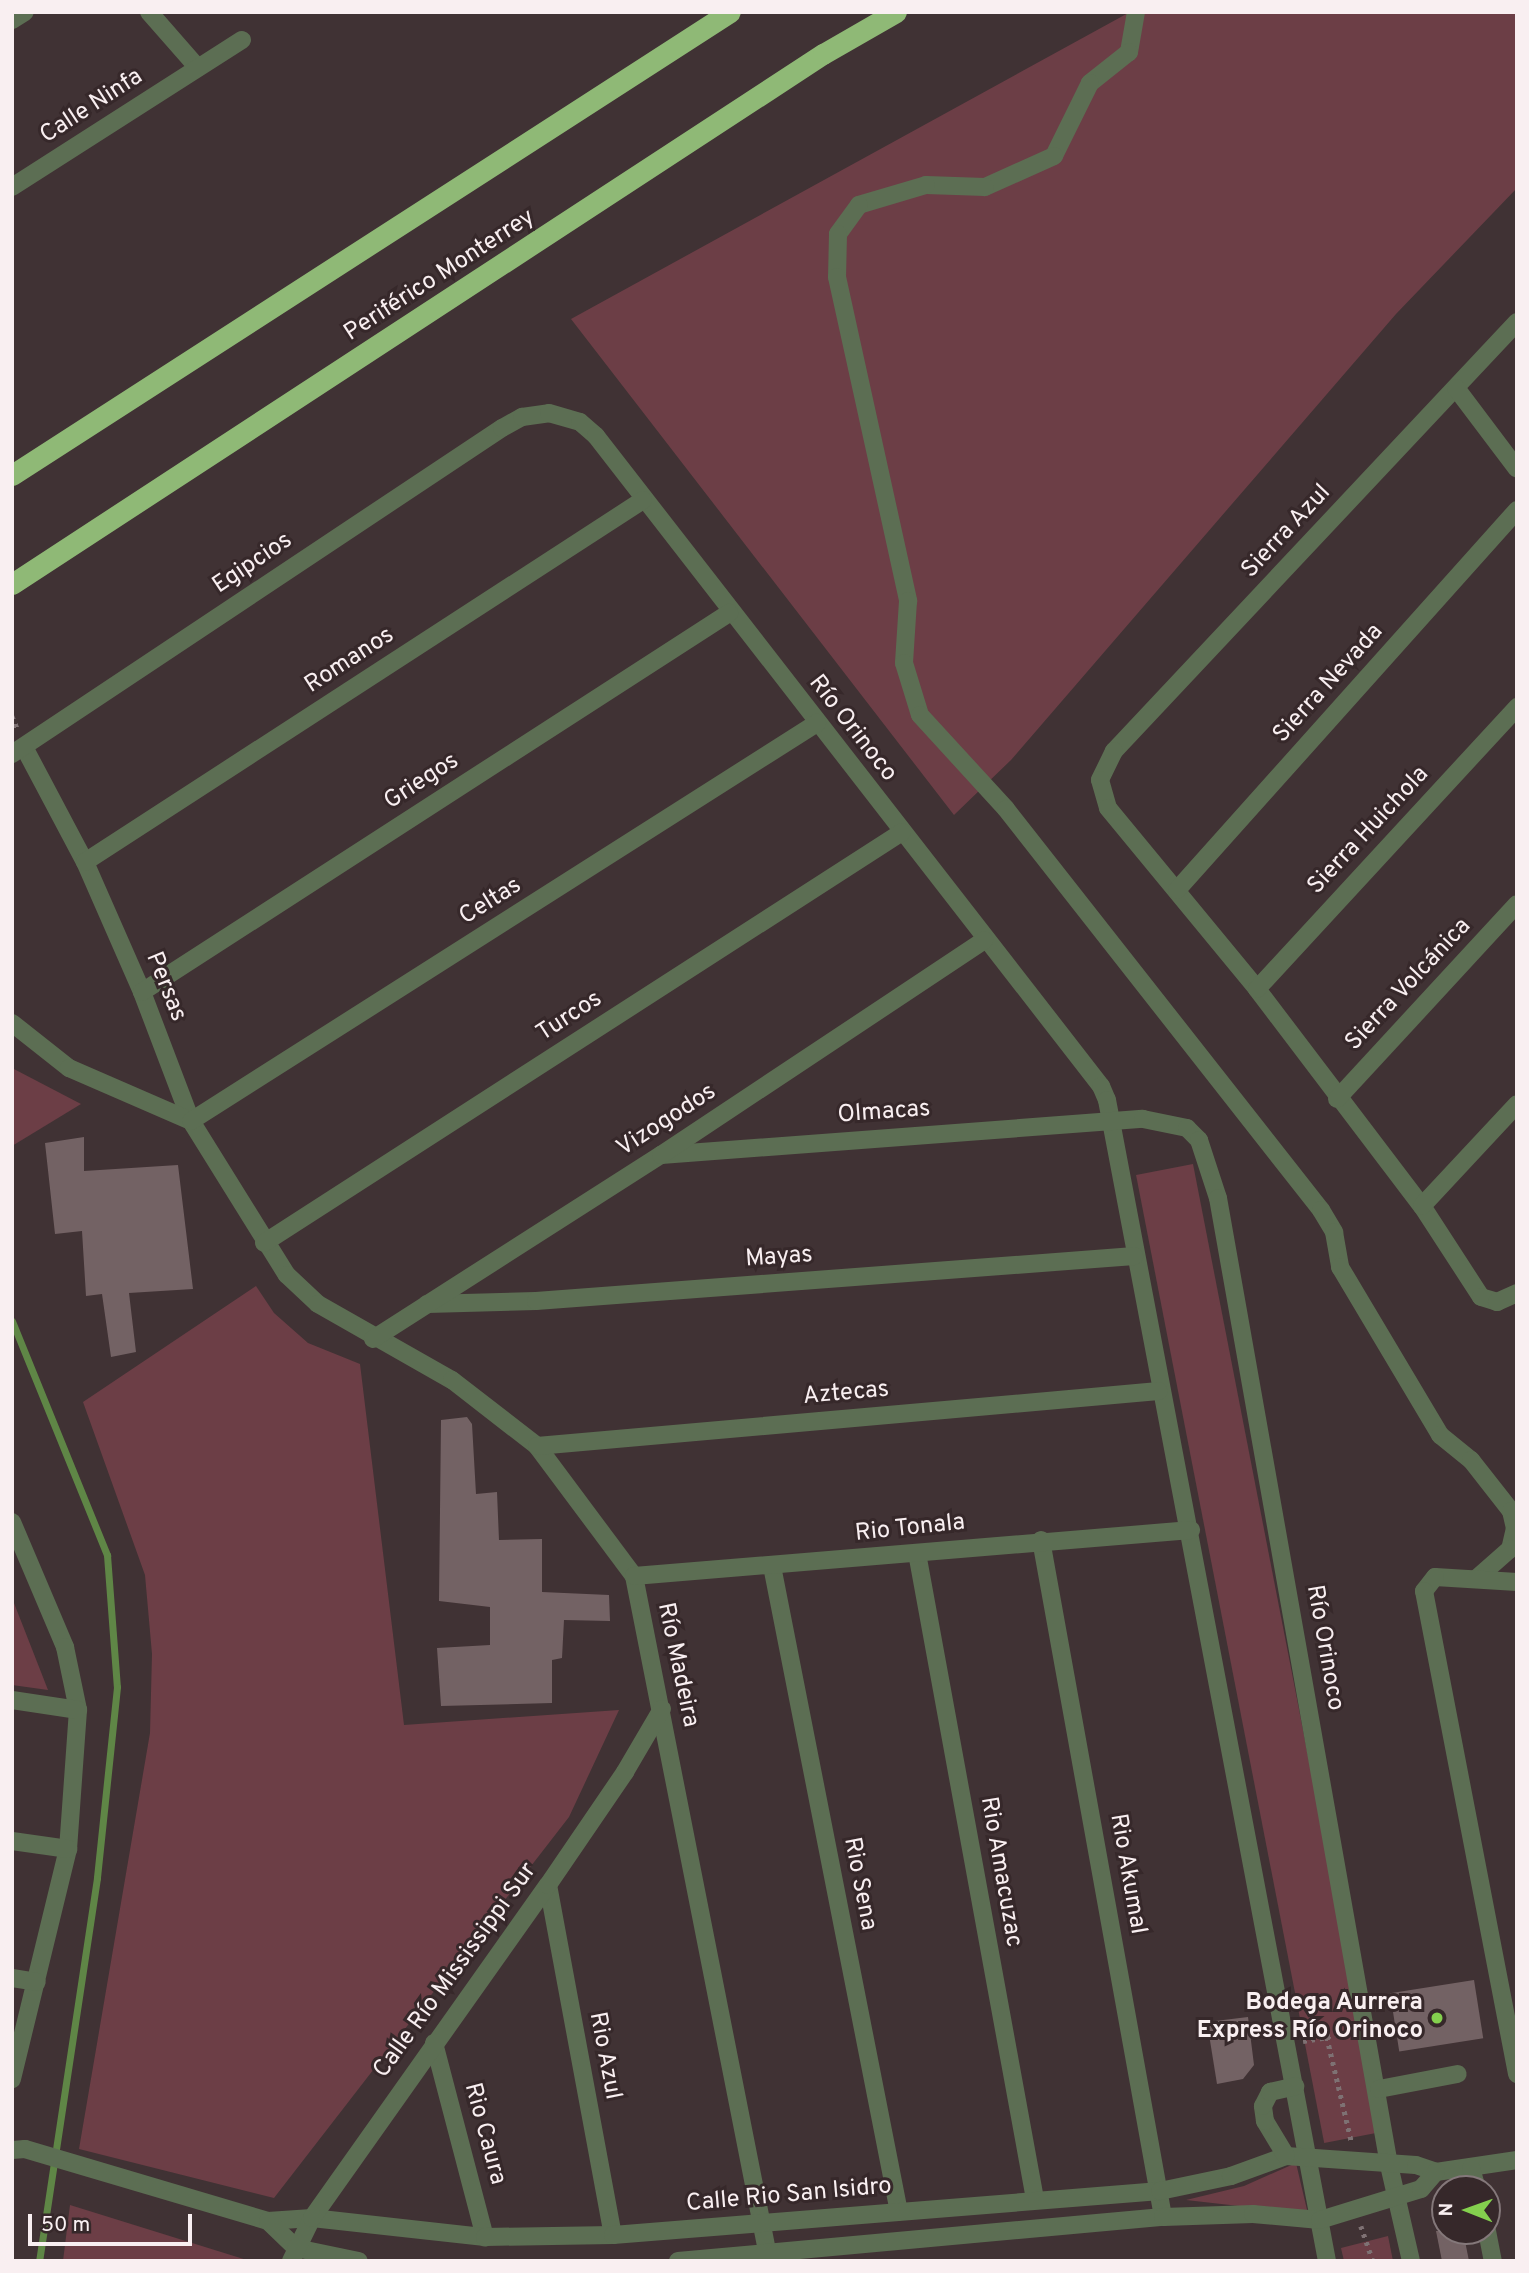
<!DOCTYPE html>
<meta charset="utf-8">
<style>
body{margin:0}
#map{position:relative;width:1529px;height:2273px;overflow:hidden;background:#403234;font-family:Overpass,sans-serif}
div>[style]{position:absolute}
.green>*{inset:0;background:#6c3e46;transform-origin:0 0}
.stream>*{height:7px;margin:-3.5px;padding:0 3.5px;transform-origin:3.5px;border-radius:3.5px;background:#5f8646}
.building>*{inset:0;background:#736264;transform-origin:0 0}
.path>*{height:4.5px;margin-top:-2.25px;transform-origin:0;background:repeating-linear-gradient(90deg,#7e7173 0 3.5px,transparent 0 8.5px)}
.minor>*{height:18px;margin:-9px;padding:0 9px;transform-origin:9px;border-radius:9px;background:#5c6e53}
.highway>*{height:21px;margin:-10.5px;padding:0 10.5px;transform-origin:10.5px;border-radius:10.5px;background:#8fb976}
.dots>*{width:19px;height:19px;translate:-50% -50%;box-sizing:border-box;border:4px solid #36282a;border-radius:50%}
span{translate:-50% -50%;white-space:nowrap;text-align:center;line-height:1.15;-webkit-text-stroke:6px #36282a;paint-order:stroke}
.street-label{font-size:24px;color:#f9eff1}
.poi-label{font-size:24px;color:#f9eff1;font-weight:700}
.right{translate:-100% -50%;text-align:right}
.frame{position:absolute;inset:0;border:14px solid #f9eff1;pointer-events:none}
.north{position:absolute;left:1431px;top:2175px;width:70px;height:70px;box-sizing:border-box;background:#36282a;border:2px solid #84787a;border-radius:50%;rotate:271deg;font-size:19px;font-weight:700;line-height:28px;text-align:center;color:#f9eff1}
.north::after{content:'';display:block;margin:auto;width:24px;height:32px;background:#84d04e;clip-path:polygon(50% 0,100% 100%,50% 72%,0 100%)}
.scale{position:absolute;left:28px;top:2214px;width:164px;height:32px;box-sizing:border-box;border:4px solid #f9eff1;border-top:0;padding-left:9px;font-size:21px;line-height:24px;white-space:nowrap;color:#f9eff1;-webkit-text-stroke:5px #36282a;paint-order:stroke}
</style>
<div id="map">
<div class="green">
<i style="clip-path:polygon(1130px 12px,1517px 12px,1517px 188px,1396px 314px,1011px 760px,954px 815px,571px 319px)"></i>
<i style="clip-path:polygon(12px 1068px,81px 1104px,12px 1146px)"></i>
<i style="left:1193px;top:1164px;width:986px;height:58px;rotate:79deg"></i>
<i style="clip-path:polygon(256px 1286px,274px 1313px,308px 1343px,360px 1364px,404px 1725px,619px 1710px,569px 1817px,274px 2198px,79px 2149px,150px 1733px,152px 1654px,145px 1575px,83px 1402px)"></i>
<i style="clip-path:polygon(12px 1598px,48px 1690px,12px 1685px)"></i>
<i style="clip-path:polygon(1296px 2163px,1308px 2214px,1186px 2200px,1244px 2186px)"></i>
<i style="clip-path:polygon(70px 2205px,250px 2261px,63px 2261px)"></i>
<i style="clip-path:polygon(1388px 2236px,1393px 2261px,1344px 2261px,1341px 2248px)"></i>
</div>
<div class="stream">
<i style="left:12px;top:1321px;width:253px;rotate:67.9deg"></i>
<i style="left:107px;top:1555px;width:132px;rotate:85.7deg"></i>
<i style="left:117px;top:1687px;width:192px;rotate:96deg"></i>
<i style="left:97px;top:1878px;width:387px;rotate:98.6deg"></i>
</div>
<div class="building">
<i style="clip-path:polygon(84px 1137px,84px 1171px,178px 1165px,193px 1289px,129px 1293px,136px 1352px,111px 1357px,102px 1294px,86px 1296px,82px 1231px,55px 1234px,45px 1143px)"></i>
<i style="clip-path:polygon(467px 1417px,472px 1424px,476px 1494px,497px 1492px,499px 1540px,542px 1539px,542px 1592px,609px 1595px,610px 1621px,564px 1620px,562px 1658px,552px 1660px,552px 1703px,441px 1706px,437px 1648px,490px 1645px,490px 1607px,439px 1601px,441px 1420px)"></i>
<i style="left:1474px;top:1980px;width:59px;height:85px;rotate:81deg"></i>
<i style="clip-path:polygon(1248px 2017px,1254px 2065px,1243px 2079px,1217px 2084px,1207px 2022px)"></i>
<i style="clip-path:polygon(1436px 2231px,1463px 2231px,1469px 2261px,1442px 2261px)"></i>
</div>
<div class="path">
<i style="left:12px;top:716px;width:15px;rotate:67deg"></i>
<i style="left:1347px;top:2033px;width:20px;rotate:169deg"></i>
<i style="left:1327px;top:2037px;width:110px;rotate:76.8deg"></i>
<i style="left:1303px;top:2041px;width:24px;rotate:-9deg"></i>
<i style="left:1361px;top:2226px;width:37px;rotate:71deg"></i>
</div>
<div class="minor">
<i style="left:149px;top:12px;width:74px;rotate:48.8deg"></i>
<i style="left:1136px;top:12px;width:41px;rotate:99.9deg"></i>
<i style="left:1129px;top:52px;width:50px;rotate:141.5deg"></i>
<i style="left:1090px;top:83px;width:81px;rotate:116.3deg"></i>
<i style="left:1054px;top:156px;width:76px;rotate:155.8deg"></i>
<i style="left:985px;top:187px;width:59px;rotate:-178.1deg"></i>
<i style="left:926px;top:185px;width:70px;rotate:163.4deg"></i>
<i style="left:859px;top:205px;width:36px;rotate:126deg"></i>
<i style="left:838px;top:234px;width:43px;rotate:91.3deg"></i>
<i style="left:837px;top:277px;width:332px;rotate:77.6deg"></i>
<i style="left:908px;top:601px;width:62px;rotate:93.7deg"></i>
<i style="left:904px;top:663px;width:54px;rotate:72.9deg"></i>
<i style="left:920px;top:715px;width:127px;rotate:47.5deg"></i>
<i style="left:1006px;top:809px;width:510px;rotate:51.85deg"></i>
<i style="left:1321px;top:1210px;width:26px;rotate:59deg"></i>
<i style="left:1334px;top:1232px;width:36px;rotate:80deg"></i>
<i style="left:1340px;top:1267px;width:196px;rotate:59.2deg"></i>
<i style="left:1440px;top:1435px;width:40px;rotate:39deg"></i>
<i style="left:1471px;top:1460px;width:65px;rotate:51.9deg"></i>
<i style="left:1511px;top:1511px;width:17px;rotate:77deg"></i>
<i style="left:1515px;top:1528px;width:22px;rotate:103deg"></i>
<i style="left:1510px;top:1549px;width:45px;rotate:138.6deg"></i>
<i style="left:12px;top:20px;width:15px;rotate:-32deg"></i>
<i style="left:12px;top:187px;width:273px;rotate:-32.6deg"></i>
<i style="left:1517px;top:322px;width:589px;rotate:133.21deg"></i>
<i style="left:1114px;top:751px;width:32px;rotate:116deg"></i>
<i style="left:1100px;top:780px;width:29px;rotate:74deg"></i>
<i style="left:1108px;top:808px;width:234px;rotate:50.5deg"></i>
<i style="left:1257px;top:989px;width:273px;rotate:52.8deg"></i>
<i style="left:1422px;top:1206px;width:108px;rotate:57deg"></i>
<i style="left:1481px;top:1297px;width:17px;rotate:17deg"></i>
<i style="left:1497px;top:1302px;width:22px;rotate:-24deg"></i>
<i style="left:1456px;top:388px;width:101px;rotate:53deg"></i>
<i style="left:24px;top:747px;width:130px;rotate:62.1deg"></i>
<i style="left:85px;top:862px;width:142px;rotate:66.3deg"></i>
<i style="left:142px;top:992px;width:138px;rotate:69.2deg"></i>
<i style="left:191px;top:1121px;width:181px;rotate:58.1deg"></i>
<i style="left:287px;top:1275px;width:42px;rotate:43.1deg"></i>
<i style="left:318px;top:1304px;width:154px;rotate:29.6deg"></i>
<i style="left:452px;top:1380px;width:108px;rotate:37.8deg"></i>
<i style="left:537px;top:1446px;width:162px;rotate:53.3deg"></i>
<i style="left:634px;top:1576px;width:698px;rotate:78.85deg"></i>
<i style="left:12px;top:754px;width:589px;rotate:-33.64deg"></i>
<i style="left:502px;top:428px;width:23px;rotate:-29deg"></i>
<i style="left:522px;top:417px;width:27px;rotate:-8deg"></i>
<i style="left:549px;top:413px;width:32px;rotate:16deg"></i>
<i style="left:580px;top:422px;width:21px;rotate:41deg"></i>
<i style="left:596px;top:436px;width:823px;rotate:52.16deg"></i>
<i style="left:1101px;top:1086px;width:15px;rotate:67deg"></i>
<i style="left:1107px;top:1100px;width:1182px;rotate:79.27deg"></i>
<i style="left:85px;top:862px;width:665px;rotate:-32.97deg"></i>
<i style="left:1177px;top:890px;width:510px;rotate:-48.18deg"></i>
<i style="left:1257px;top:989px;width:384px;rotate:-47.3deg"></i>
<i style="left:142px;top:992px;width:699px;rotate:-32.85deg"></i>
<i style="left:12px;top:1023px;width:73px;rotate:38.3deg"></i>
<i style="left:69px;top:1068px;width:133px;rotate:23.5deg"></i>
<i style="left:1337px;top:1099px;width:265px;rotate:-47.3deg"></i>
<i style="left:191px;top:1121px;width:742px;rotate:-32.45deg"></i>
<i style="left:661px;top:1155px;width:483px;rotate:-4.3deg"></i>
<i style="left:1143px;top:1119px;width:45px;rotate:11.6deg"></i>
<i style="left:1187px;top:1128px;width:17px;rotate:45deg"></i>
<i style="left:1199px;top:1140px;width:61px;rotate:71.9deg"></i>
<i style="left:1218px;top:1198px;width:982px;rotate:79.97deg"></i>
<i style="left:1389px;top:2165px;width:98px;rotate:77.1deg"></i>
<i style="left:1422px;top:1206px;width:139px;rotate:-47deg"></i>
<i style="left:264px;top:1243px;width:759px;rotate:-32.79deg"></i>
<i style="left:427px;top:1304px;width:109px;rotate:-1.6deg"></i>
<i style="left:536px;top:1301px;width:600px;rotate:-4.3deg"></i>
<i style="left:373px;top:1339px;width:342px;rotate:-32.6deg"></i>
<i style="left:661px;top:1155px;width:388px;rotate:-33.6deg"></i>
<i style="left:537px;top:1446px;width:624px;rotate:-5.05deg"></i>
<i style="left:12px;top:1522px;width:136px;rotate:67deg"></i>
<i style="left:65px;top:1647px;width:64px;rotate:78.3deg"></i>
<i style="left:78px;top:1710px;width:139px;rotate:94.1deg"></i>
<i style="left:68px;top:1849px;width:237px;rotate:103.7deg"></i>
<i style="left:1041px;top:1540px;width:688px;rotate:79.78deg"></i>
<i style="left:917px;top:1553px;width:657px;rotate:79.65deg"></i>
<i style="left:772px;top:1566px;width:658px;rotate:78.88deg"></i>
<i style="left:634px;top:1576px;width:559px;rotate:-4.72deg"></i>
<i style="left:1517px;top:1582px;width:82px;rotate:-176.5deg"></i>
<i style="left:1435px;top:1577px;width:18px;rotate:128deg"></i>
<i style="left:1424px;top:1591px;width:492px;rotate:79.1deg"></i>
<i style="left:12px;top:1700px;width:67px;rotate:8.6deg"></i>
<i style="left:12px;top:1841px;width:57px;rotate:8.1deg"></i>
<i style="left:548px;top:1885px;width:356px;rotate:79.5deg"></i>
<i style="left:12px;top:1978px;width:25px;rotate:9deg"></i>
<i style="left:434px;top:2043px;width:201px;rotate:75.3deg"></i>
<i style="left:1379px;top:2089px;width:80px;rotate:-10.8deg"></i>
<i style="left:12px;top:2150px;width:13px;rotate:-4deg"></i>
<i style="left:25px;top:2149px;width:253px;rotate:16.5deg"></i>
<i style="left:268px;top:2221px;width:44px;rotate:-3.9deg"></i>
<i style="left:312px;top:2218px;width:174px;rotate:6.3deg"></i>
<i style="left:485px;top:2237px;width:128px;rotate:-0.9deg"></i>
<i style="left:613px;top:2235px;width:549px;rotate:-4.6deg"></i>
<i style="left:1160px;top:2191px;width:73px;rotate:-11.9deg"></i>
<i style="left:1231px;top:2176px;width:59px;rotate:-20deg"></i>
<i style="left:1286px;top:2156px;width:130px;rotate:4deg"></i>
<i style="left:1416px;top:2165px;width:21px;rotate:19deg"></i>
<i style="left:1436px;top:2172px;width:82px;rotate:-8.4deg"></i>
<i style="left:1286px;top:2156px;width:41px;rotate:-121deg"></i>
<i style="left:1265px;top:2121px;width:15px;rotate:-98deg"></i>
<i style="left:1263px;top:2106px;width:16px;rotate:-63deg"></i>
<i style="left:1270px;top:2092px;width:26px;rotate:-13deg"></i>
<i style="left:1471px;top:2168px;width:22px;rotate:74deg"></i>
<i style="left:268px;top:2221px;width:39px;rotate:44deg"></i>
<i style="left:296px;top:2248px;width:64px;rotate:11.7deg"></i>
<i style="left:1487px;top:2231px;width:31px;rotate:79deg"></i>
<i style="left:291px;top:2261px;width:48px;rotate:-64deg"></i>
<i style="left:312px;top:2218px;width:408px;rotate:-54.7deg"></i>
<i style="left:548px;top:1885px;width:137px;rotate:-55.7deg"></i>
<i style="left:625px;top:1772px;width:73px;rotate:-59.6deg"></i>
<i style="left:678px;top:2261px;width:487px;rotate:-5.2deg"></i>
<i style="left:1163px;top:2217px;width:90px;rotate:-1.9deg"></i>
<i style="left:1253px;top:2214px;width:67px;rotate:5.1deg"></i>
<i style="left:1320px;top:2220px;width:106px;rotate:-17.1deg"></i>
<i style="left:1421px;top:2189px;width:23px;rotate:-49deg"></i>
</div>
<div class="highway">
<i style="left:12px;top:475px;width:854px;rotate:-32.82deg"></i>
<i style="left:12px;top:584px;width:969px;rotate:-33.17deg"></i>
<i style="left:823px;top:54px;width:84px;rotate:-29.9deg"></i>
</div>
<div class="dots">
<i style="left:1437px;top:2018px;background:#84d04e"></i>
</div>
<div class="street-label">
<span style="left:92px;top:107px;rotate:-33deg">Calle Ninfa</span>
<span style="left:440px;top:276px;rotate:-33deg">Periférico Monterrey</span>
<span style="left:1287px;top:532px;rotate:-47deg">Sierra Azul</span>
<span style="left:253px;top:564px;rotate:-34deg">Egipcios</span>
<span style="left:350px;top:661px;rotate:-33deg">Romanos</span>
<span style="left:1329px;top:684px;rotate:-48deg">Sierra Nevada</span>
<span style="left:852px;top:729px;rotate:52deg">Río Orinoco</span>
<span style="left:422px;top:782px;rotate:-33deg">Griegos</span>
<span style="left:1369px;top:831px;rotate:-47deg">Sierra Huichola</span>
<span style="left:491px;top:902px;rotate:-32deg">Celtas</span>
<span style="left:1409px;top:985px;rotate:-47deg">Sierra Volcánica</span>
<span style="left:165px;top:987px;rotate:68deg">Persas</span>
<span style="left:570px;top:1017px;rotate:-33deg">Turcos</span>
<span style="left:884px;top:1113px;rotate:-4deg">Olmacas</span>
<span style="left:667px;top:1121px;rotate:-33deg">Vizogodos</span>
<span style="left:779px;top:1258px;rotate:-4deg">Mayas</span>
<span style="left:846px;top:1394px;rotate:-5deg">Aztecas</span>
<span style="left:910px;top:1529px;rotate:-6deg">Rio Tonala</span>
<span style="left:1324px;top:1648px;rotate:80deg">Río Orinoco</span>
<span style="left:677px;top:1665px;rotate:78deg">Río Madeira</span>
<span style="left:1000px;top:1872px;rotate:80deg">Rio Amacuzac</span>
<span style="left:1127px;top:1874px;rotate:80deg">Rio Akumal</span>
<span style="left:859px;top:1884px;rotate:79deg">Rio Sena</span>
<span style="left:456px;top:1971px;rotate:-54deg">Calle Río Mississippi Sur</span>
<span style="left:604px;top:2056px;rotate:79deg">Rio Azul</span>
<span style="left:484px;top:2134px;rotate:75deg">Rio Caura</span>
<span style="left:789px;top:2196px;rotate:-5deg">Calle Rio San Isidro</span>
</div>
<div class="poi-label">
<span class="right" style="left:1423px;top:2018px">Bodega Aurrera<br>Express Río Orinoco</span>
</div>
<div class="frame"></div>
<div class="north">N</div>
<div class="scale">50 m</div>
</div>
